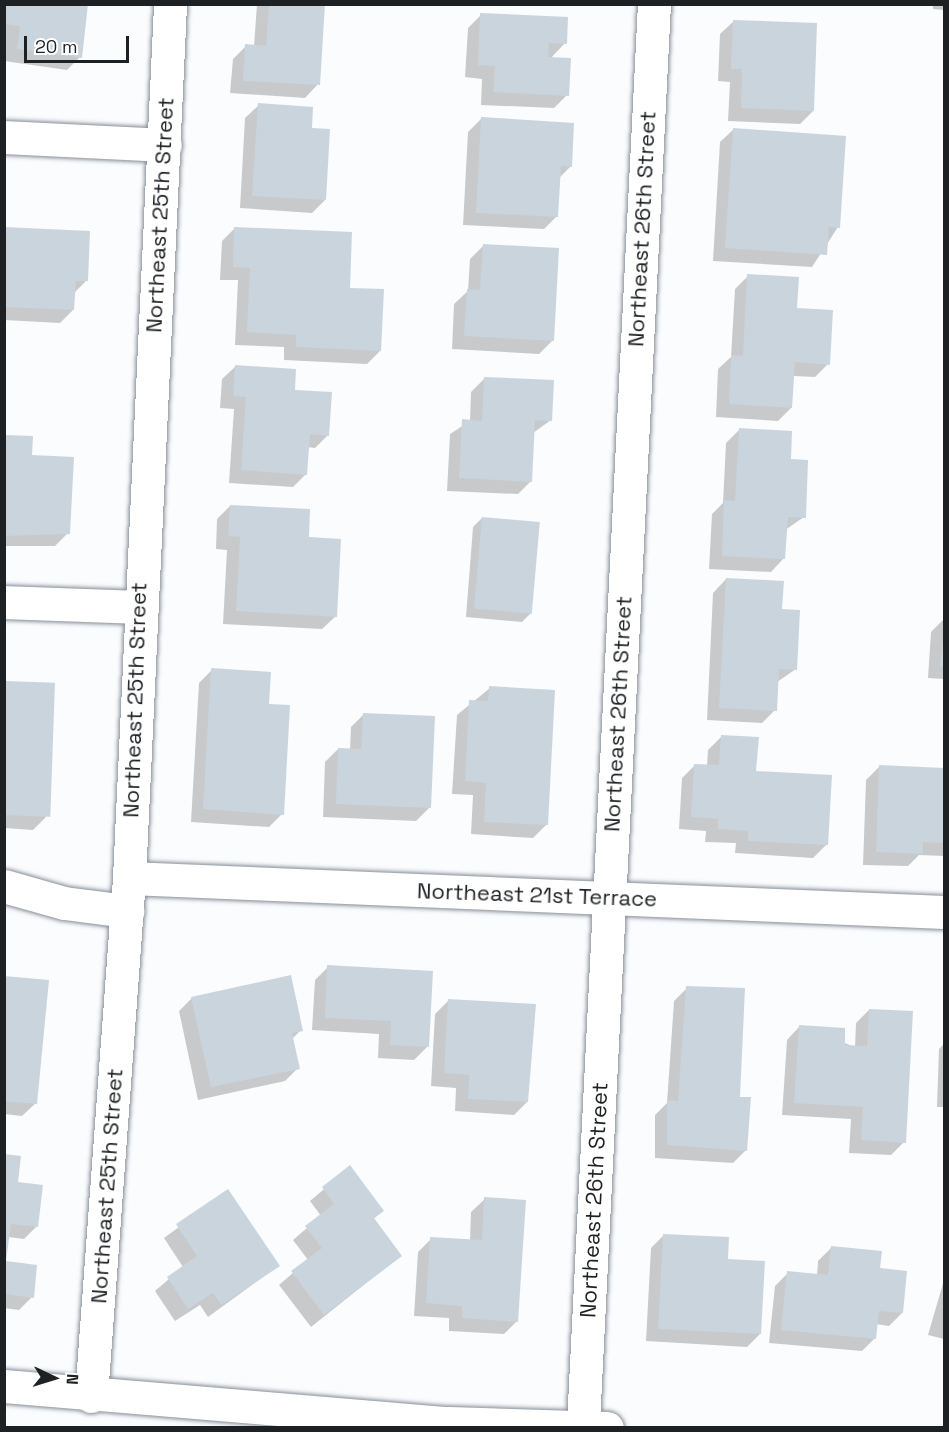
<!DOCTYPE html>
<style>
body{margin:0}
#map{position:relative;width:949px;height:1432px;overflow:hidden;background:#fafcfe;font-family:"Space Grotesk",sans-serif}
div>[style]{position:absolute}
.shadow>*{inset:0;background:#0003}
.building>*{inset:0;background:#cad4dd;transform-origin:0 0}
.roads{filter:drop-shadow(0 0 2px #868f98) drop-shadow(0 0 2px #868f98)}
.minor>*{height:33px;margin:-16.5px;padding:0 16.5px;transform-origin:16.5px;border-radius:16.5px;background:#fff}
span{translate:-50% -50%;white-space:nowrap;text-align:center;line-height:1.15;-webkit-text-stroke:4.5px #fff;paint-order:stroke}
.street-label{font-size:22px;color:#1e2124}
.frame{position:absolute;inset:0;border:6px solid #1e2124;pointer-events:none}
.north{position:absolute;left:24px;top:1348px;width:60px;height:60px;-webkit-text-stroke:4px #fff;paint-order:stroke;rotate:94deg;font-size:16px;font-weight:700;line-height:24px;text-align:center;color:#1e2124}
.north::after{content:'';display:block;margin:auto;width:21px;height:27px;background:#1e2124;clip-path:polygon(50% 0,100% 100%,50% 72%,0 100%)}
.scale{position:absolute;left:24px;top:36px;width:105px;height:27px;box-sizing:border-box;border:3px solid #1e2124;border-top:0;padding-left:8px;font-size:18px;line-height:21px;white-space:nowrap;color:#1e2124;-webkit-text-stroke:4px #fff;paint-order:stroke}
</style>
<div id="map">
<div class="shadow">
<i style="clip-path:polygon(4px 4px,80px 57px,67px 70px,4px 61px)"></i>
<i style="clip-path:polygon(257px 4px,323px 4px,318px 84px,305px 98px,230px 93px,233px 59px,246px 46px,254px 46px)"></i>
<i style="clip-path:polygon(933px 4px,944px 4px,944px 10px,933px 9px)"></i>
<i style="clip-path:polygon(481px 15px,565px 43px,550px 59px,567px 95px,554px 108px,481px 105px,482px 79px,465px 77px,468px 28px)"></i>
<i style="clip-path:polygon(734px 21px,813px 111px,800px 124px,728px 121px,730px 82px,718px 81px,720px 34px)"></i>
<i style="clip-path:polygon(259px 105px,310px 129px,325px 200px,312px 213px,240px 208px,245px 118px)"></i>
<i style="clip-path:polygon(481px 119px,571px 166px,559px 178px,557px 216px,544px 229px,463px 225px,468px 132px)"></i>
<i style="clip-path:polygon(734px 129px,838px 227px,812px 267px,713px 261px,720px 142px)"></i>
<i style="clip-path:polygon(235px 228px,348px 289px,380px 351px,367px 364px,284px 360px,284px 347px,235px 345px,238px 280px,220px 280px,222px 241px)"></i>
<i style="clip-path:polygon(4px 229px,86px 281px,74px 293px,73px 310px,60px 323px,4px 320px)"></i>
<i style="clip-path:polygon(483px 246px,552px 341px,539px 354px,452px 349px,454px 304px,468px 291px,470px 259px)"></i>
<i style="clip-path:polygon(748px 276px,795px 309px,828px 364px,815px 377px,793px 376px,791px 408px,778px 421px,716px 417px,718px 369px,731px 357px,735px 289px)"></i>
<i style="clip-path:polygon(236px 366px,293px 391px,328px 435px,315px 448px,307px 447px,306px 474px,293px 487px,229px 483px,234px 409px,220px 408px,222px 379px)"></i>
<i style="clip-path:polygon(484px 379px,551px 420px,533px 433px,531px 481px,518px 494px,447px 491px,450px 434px,470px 421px,471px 392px)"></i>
<i style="clip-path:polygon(739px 430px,789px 460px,804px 517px,785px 530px,784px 558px,771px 572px,709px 569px,712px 514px,723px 503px,726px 443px)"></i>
<i style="clip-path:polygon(4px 436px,31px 456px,68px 533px,55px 546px,4px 546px)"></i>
<i style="clip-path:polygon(230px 506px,307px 539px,336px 616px,322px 629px,223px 624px,227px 550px,216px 549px,217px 519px)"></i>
<i style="clip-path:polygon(482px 518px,531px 613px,522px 622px,466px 617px,473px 527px)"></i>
<i style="clip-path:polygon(726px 579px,781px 611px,796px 669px,777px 682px,775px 710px,762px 723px,707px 720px,713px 593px)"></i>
<i style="clip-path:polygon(944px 619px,944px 679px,928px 678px,931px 632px)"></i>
<i style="clip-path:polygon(212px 670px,282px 814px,269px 827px,191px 822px,199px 683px)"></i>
<i style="clip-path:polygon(4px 682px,46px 817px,33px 830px,4px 828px)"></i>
<i style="clip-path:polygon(490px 688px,546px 825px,533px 838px,471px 834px,473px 795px,452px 794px,457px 715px)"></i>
<i style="clip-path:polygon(364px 714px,430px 807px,416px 821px,323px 817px,325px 762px,338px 749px,350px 750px,351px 727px)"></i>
<i style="clip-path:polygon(721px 737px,826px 845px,813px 858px,735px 853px,736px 843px,705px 842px,706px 831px,679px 829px,682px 778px,695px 765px,707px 766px,708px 750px)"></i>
<i style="clip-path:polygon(879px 767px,944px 769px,944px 856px,919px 855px,908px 866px,863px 865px,866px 780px)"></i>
<i style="clip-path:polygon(328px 967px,427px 1047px,414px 1060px,378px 1058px,379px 1034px,312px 1030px,315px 980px)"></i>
<i style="clip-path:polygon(4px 977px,36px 1103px,22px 1116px,4px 1114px)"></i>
<i style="clip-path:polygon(687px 988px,739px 1098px,746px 1150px,733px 1163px,655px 1158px,655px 1115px,667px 1103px,674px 1001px)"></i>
<i style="clip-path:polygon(192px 998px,301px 1030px,292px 1039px,298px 1068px,285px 1081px,198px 1100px,179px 1011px)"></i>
<i style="clip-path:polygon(448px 1001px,527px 1102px,514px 1115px,455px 1111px,456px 1088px,431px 1086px,435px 1014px)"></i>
<i style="clip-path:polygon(869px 1010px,904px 1142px,891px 1155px,849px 1153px,851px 1119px,782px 1115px,787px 1040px,800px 1026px,855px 1047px,856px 1023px)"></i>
<i style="clip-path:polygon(944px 1044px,944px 1107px,937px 1107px,939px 1049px)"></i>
<i style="clip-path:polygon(4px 1156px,37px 1226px,24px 1239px,8px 1237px,5px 1262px,32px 1297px,19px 1310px,4px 1308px)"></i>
<i style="clip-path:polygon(350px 1167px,382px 1210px,373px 1220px,400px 1256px,311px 1327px,279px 1285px,308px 1260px,293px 1240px,321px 1216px,310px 1201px)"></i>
<i style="clip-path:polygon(228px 1191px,278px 1266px,208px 1317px,200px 1305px,175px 1321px,155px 1291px,183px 1267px,164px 1238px)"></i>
<i style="clip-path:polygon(485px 1199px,517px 1321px,504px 1334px,449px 1331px,449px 1318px,414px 1316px,418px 1252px,431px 1239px,470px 1241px,471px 1212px)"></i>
<i style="clip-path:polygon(664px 1235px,760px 1334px,747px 1347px,646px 1341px,651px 1248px)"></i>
<i style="clip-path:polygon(831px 1248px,879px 1270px,902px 1313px,889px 1326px,876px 1324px,875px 1338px,862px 1351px,769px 1343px,775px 1286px,788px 1273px,817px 1276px,818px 1261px)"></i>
<i style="clip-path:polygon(944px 1280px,944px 1339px,928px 1335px)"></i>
</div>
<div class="building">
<i style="clip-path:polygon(4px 4px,88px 4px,82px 58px,17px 49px,20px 26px,4px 24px)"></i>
<i style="clip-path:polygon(269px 4px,325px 4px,320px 85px,243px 81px,245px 44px,266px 46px)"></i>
<i style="clip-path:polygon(480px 13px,568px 17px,567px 44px,549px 43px,548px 57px,571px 58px,569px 96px,493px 92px,495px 66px,478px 65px)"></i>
<i style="clip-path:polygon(733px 20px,817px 23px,814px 111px,741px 108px,742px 69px,731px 69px)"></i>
<i style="clip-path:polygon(258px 103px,313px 107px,312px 128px,330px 129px,326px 200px,252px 196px)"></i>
<i style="clip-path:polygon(481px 117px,574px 123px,572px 167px,561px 166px,558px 217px,476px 213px)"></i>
<i style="clip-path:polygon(733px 128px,846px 136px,840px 228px,829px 227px,827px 255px,725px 248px)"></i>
<i style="clip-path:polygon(4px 227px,90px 231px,88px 281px,76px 281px,74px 310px,4px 307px)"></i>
<i style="clip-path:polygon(234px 227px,352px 232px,350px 288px,384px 289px,381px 351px,296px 347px,296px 335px,247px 332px,250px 268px,233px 267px)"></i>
<i style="clip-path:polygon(483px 244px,559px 248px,554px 341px,464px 336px,467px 289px,480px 290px)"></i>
<i style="clip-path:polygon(747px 274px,799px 277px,797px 308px,833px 310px,830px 365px,795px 362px,792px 408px,729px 404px,731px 355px,743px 356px)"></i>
<i style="clip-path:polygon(235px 365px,296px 369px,295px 390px,332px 392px,329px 436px,310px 434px,307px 475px,241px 470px,246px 397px,233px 396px)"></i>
<i style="clip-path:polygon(484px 377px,554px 380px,552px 421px,535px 420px,532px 482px,459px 478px,462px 419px,482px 421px)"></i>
<i style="clip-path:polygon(739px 428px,792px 431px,791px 459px,808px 460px,806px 518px,788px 517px,785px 559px,722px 556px,724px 500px,735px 501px)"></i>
<i style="clip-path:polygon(4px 435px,33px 436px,32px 455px,74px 457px,70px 534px,4px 536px)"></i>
<i style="clip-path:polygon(230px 505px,310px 509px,309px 537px,341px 539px,337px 617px,236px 611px,240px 537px,228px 536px)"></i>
<i style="left:482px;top:517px;width:58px;height:92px;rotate:5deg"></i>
<i style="clip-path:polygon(726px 578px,784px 581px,782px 609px,800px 610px,797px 670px,779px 669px,777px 711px,719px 708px)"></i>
<i style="clip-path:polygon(944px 632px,944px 666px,940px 666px)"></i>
<i style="clip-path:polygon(211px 668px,271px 672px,269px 704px,290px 705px,284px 815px,203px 809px)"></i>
<i style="left:4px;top:681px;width:51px;height:134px;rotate:2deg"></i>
<i style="clip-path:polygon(489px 686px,555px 690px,548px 825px,484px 822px,486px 783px,465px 781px,469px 700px,488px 701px)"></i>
<i style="clip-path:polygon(363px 713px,435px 716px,431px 808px,336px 804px,338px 748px,361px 749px)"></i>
<i style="clip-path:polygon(721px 735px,759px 737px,756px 771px,832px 775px,828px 845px,748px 841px,748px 831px,718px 829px,718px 819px,691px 817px,694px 764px,719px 765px)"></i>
<i style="clip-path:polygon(879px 765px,944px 768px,944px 843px,923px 842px,923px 854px,876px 852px)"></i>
<i style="clip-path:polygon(327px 965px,433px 971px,429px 1047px,390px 1045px,391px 1021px,325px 1018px)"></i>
<i style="clip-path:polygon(291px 975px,303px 1031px,292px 1033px,300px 1069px,211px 1087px,191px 997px)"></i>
<i style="clip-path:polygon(4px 976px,49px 980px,37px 1104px,4px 1101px)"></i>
<i style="clip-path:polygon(686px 986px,745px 988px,740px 1097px,751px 1097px,747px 1151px,667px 1145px,667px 1100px,678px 1101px)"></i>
<i style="clip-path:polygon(448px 999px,536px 1004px,528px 1102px,468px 1099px,469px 1075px,444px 1073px)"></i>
<i style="clip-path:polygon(869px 1009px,913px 1011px,906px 1143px,861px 1140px,863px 1107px,794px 1103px,799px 1025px,845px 1028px,845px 1045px,867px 1046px)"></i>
<i style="clip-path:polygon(4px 1154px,21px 1156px,18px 1182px,43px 1185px,38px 1227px,11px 1224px,6px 1261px,37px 1265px,34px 1298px,4px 1294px)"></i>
<i style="clip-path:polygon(350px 1165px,384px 1211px,374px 1218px,402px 1256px,324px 1315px,291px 1271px,322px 1248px,305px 1226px,334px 1204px,322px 1187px)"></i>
<i style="clip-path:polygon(228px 1189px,280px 1266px,221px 1305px,213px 1293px,188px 1309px,167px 1277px,197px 1256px,176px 1224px)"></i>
<i style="clip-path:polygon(484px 1197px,526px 1200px,518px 1322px,462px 1318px,462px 1306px,426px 1303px,430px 1237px,482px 1240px)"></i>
<i style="clip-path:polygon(663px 1234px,729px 1237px,728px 1259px,765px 1261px,761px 1334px,658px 1329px)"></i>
<i style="clip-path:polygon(831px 1246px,882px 1251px,880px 1268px,907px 1271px,903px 1313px,879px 1311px,876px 1339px,781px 1330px,787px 1271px,828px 1275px)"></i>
</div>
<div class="roads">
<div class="minor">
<i style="left:4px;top:137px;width:161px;rotate:2.8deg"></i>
<i style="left:4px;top:602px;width:134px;rotate:2.1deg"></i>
<i style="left:129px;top:878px;width:816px;rotate:2.39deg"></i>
<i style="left:4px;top:886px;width:62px;rotate:15.8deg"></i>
<i style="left:64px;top:903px;width:64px;rotate:7.2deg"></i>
<i style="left:4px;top:1386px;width:447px;rotate:4.8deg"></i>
<i style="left:449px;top:1423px;width:158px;rotate:1.8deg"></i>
<i style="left:91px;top:1396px;width:519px;rotate:-85.8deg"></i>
<i style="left:129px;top:878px;width:875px;rotate:-87.31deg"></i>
<i style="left:583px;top:1424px;width:1422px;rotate:-87.14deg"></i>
</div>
</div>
<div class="street-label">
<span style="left:160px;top:215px;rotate:-87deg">Northeast 25th Street</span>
<span style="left:642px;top:229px;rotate:-87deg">Northeast 26th Street</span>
<span style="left:135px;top:700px;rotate:-88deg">Northeast 25th Street</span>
<span style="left:618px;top:714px;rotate:-87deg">Northeast 26th Street</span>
<span style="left:537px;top:895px;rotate:2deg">Northeast 21st Terrace</span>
<span style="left:107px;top:1186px;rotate:-86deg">Northeast 25th Street</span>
<span style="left:594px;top:1200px;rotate:-87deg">Northeast 26th Street</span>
</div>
<div class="frame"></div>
<div class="north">N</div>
<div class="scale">20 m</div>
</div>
